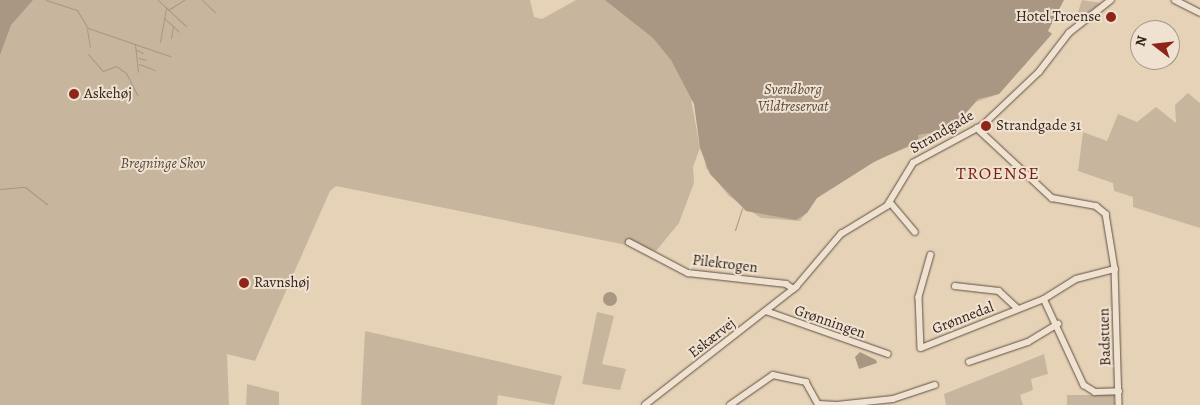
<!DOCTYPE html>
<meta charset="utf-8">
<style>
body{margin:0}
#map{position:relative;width:1200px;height:405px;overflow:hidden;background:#e6d3b7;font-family:Alegreya,serif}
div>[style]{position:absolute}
.green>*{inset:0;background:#c8b59d;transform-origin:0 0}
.water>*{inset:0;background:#a99783}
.round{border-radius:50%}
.stream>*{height:1px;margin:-0.5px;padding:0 0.5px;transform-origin:0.5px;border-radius:0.5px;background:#a99783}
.roads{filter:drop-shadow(0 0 1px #604f44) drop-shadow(0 0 1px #604f44)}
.minor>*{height:5.5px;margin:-2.75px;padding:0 2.75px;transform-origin:2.75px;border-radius:2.75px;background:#efe2d0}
.dots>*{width:14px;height:14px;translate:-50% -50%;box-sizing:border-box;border:2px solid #efe2d0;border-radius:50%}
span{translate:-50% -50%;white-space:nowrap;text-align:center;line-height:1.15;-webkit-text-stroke:4px #efe2d0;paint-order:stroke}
.poi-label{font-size:15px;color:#33231d}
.right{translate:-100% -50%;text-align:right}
.left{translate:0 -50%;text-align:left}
.park-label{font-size:15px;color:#58483d;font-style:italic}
.street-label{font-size:15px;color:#33231d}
.quarter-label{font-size:18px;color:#7a1f14;letter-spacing:1px}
.north{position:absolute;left:1130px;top:20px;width:50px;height:50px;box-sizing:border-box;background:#efe2d0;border:1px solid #a49688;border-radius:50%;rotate:286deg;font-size:14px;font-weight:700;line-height:20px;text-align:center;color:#33231d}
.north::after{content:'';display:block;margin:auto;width:18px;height:22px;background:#8f2418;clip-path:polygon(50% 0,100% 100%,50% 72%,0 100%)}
</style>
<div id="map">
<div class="green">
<i style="clip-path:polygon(0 0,530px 0,534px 17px,542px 19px,576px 0,1001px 0,1051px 33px,999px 94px,976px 102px,947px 132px,876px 160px,817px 198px,800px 221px,761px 218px,729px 196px,706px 168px,695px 104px,691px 99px,700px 148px,693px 167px,694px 183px,679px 223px,656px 251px,336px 186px,330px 191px,255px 361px,227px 354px,229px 405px,0 405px)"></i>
<i style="clip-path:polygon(1082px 0,1101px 3px,1076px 22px,1076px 18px)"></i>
<i style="clip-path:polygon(1188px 93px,1200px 103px,1200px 228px,1133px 207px,1133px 197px,1114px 191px,1113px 183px,1078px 171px,1083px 132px,1107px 141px,1118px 114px,1137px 122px,1156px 107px,1176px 123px,1175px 105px)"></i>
<i style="clip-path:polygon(597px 312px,614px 316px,602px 364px,626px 369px,620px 390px,582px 384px)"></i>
<i style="clip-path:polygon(365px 331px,562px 376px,554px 405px,498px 395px,497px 405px,361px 405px)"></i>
<i style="clip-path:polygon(1044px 354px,1048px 374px,1031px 379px,1033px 390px,1020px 395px,1023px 405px,946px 405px,944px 394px)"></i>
<i style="clip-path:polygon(247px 384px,279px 392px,279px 405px,246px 405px)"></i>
<i style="left:1114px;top:395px;width:10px;height:47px;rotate:90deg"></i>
</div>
<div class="water">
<i style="clip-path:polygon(0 0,33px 0,11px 25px,0 55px)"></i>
<i style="clip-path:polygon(605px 0,1064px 0,1048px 31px,1052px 34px,999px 94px,978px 99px,952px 129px,918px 135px,919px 141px,874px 162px,817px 198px,807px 213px,796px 220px,746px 211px,710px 174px,700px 148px,694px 104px,671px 60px,653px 38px)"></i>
<i class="round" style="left:603px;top:292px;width:14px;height:14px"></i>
<i style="clip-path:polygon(860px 352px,876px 360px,877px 363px,859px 369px,855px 357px)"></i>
</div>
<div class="stream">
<i style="left:46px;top:0;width:33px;rotate:18deg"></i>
<i style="left:77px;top:10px;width:21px;rotate:59deg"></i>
<i style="left:88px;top:28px;width:87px;rotate:18.9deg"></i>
<i style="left:158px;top:0;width:38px;rotate:43deg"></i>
<i style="left:202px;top:0;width:18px;rotate:43deg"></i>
<i style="left:168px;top:10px;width:19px;rotate:-32deg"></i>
<i style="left:164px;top:18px;width:12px;rotate:42deg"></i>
<i style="left:173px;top:26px;width:12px;rotate:99deg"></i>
<i style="left:173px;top:26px;width:8px;rotate:45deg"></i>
<i style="left:87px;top:29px;width:18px;rotate:81deg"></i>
<i style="left:160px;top:42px;width:35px;rotate:-80deg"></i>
<i style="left:135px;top:44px;width:28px;rotate:84deg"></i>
<i style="left:135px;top:49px;width:9px;rotate:27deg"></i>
<i style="left:88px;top:54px;width:23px;rotate:49deg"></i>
<i style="left:103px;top:71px;width:14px;rotate:-21deg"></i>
<i style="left:116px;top:66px;width:12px;rotate:35deg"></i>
<i style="left:126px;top:73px;width:25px;rotate:63deg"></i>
<i style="left:139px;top:58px;width:7px;rotate:16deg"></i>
<i style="left:139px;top:64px;width:17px;rotate:21deg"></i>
<i style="left:0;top:189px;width:25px;rotate:-5deg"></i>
<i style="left:25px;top:187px;width:28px;rotate:38deg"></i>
<i style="left:735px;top:230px;width:23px;rotate:-72deg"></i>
</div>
<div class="roads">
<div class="minor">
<i style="left:1175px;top:0;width:28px;rotate:27deg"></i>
<i style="left:977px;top:128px;width:103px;rotate:43deg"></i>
<i style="left:1052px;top:198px;width:45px;rotate:10.3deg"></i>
<i style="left:1096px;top:206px;width:13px;rotate:39deg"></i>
<i style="left:1106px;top:214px;width:56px;rotate:80.7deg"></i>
<i style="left:1115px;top:269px;width:136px;rotate:88.3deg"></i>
<i style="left:890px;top:202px;width:39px;rotate:50deg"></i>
<i style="left:629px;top:242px;width:67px;rotate:27.7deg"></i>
<i style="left:688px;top:273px;width:99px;rotate:6.4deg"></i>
<i style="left:786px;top:284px;width:9px;rotate:32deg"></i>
<i style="left:931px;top:255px;width:44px;rotate:105.9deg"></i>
<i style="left:919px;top:297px;width:51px;rotate:87.8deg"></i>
<i style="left:921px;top:348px;width:132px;rotate:-21.7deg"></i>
<i style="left:1044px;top:299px;width:95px;rotate:65.1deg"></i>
<i style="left:1084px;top:385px;width:13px;rotate:32deg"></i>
<i style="left:1095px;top:392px;width:24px;rotate:-2deg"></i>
<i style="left:1076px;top:279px;width:40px;rotate:-14.4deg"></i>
<i style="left:955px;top:286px;width:44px;rotate:6.5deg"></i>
<i style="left:999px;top:291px;width:26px;rotate:43deg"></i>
<i style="left:1044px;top:299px;width:36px;rotate:-32deg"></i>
<i style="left:766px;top:311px;width:129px;rotate:19.4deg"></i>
<i style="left:969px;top:362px;width:62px;rotate:-18.7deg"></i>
<i style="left:1028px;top:342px;width:35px;rotate:-31deg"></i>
<i style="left:819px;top:404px;width:17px;rotate:3deg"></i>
<i style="left:645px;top:405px;width:192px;rotate:-38deg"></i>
<i style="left:796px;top:287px;width:70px;rotate:-49.7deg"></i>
<i style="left:841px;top:234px;width:54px;rotate:-31.3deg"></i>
<i style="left:887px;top:206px;width:50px;rotate:-58.8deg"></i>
<i style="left:913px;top:163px;width:80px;rotate:-28.5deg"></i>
<i style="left:983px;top:125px;width:77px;rotate:-43.4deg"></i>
<i style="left:1039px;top:72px;width:49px;rotate:-52.4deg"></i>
<i style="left:1069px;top:33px;width:53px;rotate:-38.2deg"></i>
<i style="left:730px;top:405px;width:52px;rotate:-34.9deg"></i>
<i style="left:773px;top:375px;width:34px;rotate:12deg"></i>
<i style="left:806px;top:382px;width:26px;rotate:61deg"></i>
<i style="left:837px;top:405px;width:56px;rotate:-6.1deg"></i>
<i style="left:893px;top:399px;width:44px;rotate:-18.4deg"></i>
</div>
</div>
<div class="dots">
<i style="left:1111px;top:17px;background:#8f2418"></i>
<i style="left:74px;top:94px;background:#8f2418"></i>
<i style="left:986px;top:126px;background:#8f2418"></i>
<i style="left:244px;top:283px;background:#8f2418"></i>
</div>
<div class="poi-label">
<span class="right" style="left:1101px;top:17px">Hotel Troense</span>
<span class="left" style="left:84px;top:94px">Askehøj</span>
<span class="left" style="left:996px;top:126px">Strandgade 31</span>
<span class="left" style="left:254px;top:283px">Ravnshøj</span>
</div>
<div class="park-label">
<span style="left:793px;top:98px">Svendborg<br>Vildtreservat</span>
<span style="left:163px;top:164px">Bregninge Skov</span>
</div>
<div class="street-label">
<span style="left:942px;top:132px;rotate:-30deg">Strandgade</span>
<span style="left:725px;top:264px;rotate:7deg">Pilekrogen</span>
<span style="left:963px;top:318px;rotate:-21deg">Grønnedal</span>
<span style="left:830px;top:322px;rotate:19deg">Grønningen</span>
<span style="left:1105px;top:337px;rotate:-92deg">Badstuen</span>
<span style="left:712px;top:338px;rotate:-38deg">Eskærvej</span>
</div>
<div class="quarter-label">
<span style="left:998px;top:173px">TROENSE</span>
</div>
<div class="north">N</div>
</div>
